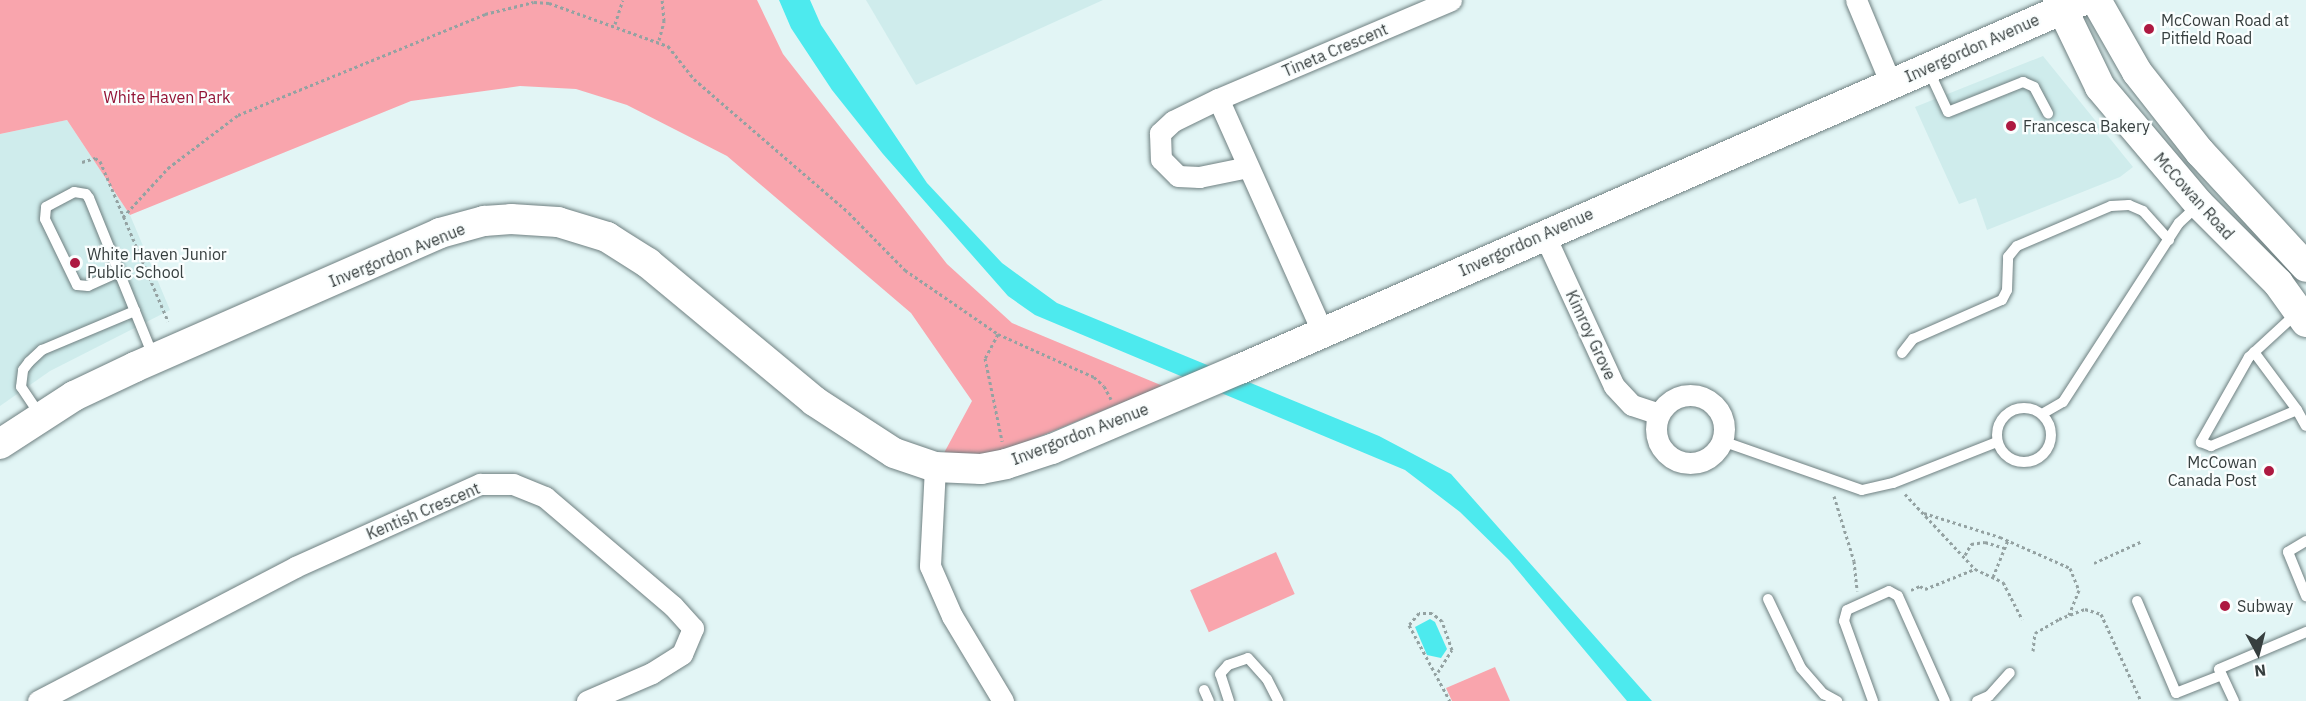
<!DOCTYPE html>
<style>
body{margin:0}
#map{position:relative;width:2306px;height:701px;overflow:hidden;background:#e2f5f5;font-family:"IBM Plex Sans",sans-serif}
div>[style]{position:absolute}
.built>*{inset:0;background:#cfecec}
.green>*{inset:0;background:#f9a5ad;transform-origin:0 0}
.water>*{inset:0;background:#4deaee}
.path>*{height:3px;margin-top:-1.5px;transform-origin:0;background:repeating-linear-gradient(90deg,#94a2a2 0 3px,transparent 0 6px)}
.roads{filter:drop-shadow(0 0 2px #6f8081) drop-shadow(0 0 2px #6f8081)}
.lane>*{height:10px;margin:-5px;padding:0 5px;transform-origin:5px;border-radius:5px;background:#fff}
.lane>.ring{margin:-5px;padding:0;box-sizing:content-box;background:none;border:10px solid #fff;border-radius:50%}
.street>*{height:21px;margin:-10.5px;padding:0 10.5px;transform-origin:10.5px;border-radius:10.5px;background:#fff}
.street>.ring{margin:-10.5px;padding:0;box-sizing:content-box;background:none;border:21px solid #fff;border-radius:50%}
.secondary>*{height:30px;margin:-15px;padding:0 15px;transform-origin:15px;border-radius:15px;background:#fff}
.dots>*{width:16px;height:16px;translate:-50% -50%;box-sizing:border-box;border:3px solid #fafefe;border-radius:50%}
span{translate:-50% -50%;white-space:nowrap;text-align:center;line-height:1.15;-webkit-text-stroke:4.5px #fafefe;paint-order:stroke}
.poi-label{font-size:16px;color:#373f3f}
.left{translate:0 -50%;text-align:left}
.right{translate:-100% -50%;text-align:right}
.street-label{font-size:16px;color:#373f3f}
.park-label{font-size:16px;color:#921436}
.north{position:absolute;left:2228px;top:623px;width:60px;height:60px;-webkit-text-stroke:4px #fafefe;paint-order:stroke;rotate:173deg;font-size:16px;font-weight:700;line-height:24px;text-align:center;color:#373f3f}
.north::after{content:'';display:block;margin:auto;width:21px;height:27px;background:#373f3f;clip-path:polygon(50% 0,100% 100%,50% 72%,0 100%)}
</style>
<div id="map">
<div class="built">
<i style="clip-path:polygon(866px 0,1103px 0,916px 85px)"></i>
<i style="clip-path:polygon(2043px 56px,2133px 167px,2120px 177px,1987px 230px,1976px 198px,1959px 204px,1915px 107px)"></i>
<i style="clip-path:polygon(67px 120px,130px 215px,170px 310px,50px 371px,0 406px,0 134px)"></i>
</div>
<div class="green">
<i style="clip-path:polygon(0 0,757px 0,783px 54px,947px 264px,1012px 323px,1163px 386px,1014px 447px,982px 455px,944px 453px,972px 401px,911px 313px,727px 156px,627px 105px,576px 89px,520px 86px,411px 101px,130px 215px,67px 120px,0 134px)"></i>
<i style="left:1276px;top:552px;width:46px;height:94px;rotate:66deg"></i>
<i style="clip-path:polygon(1495px 667px,1510px 701px,1452px 701px,1446px 688px)"></i>
</div>
<div class="water">
<i style="clip-path:polygon(779px 0,810px 0,821px 25px,927px 183px,1002px 263px,1057px 303px,1379px 436px,1451px 474px,1652px 701px,1627px 701px,1509px 560px,1460px 512px,1405px 470px,1035px 315px,1008px 296px,883px 154px,832px 90px,791px 28px)"></i>
<i style="clip-path:polygon(1430px 619px,1435px 622px,1447px 649px,1441px 658px,1427px 655px,1415px 627px)"></i>
</div>
<div class="path">
<i style="left:615px;top:24px;width:25px;rotate:-72deg"></i>
<i style="left:659px;top:40px;width:20px;rotate:-75deg"></i>
<i style="left:664px;top:21px;width:21px;rotate:-95deg"></i>
<i style="left:82px;top:162px;width:14px;rotate:-17deg"></i>
<i style="left:95px;top:158px;width:6px;rotate:31deg"></i>
<i style="left:100px;top:161px;width:174px;rotate:67deg"></i>
<i style="left:123px;top:217px;width:67px;rotate:-47.4deg"></i>
<i style="left:168px;top:168px;width:88px;rotate:-37.1deg"></i>
<i style="left:238px;top:115px;width:267px;rotate:-22.2deg"></i>
<i style="left:485px;top:14px;width:50px;rotate:-13.8deg"></i>
<i style="left:534px;top:2px;width:15px;rotate:4deg"></i>
<i style="left:549px;top:3px;width:127px;rotate:19.9deg"></i>
<i style="left:668px;top:46px;width:42px;rotate:51.8deg"></i>
<i style="left:694px;top:79px;width:205px;rotate:40.8deg"></i>
<i style="left:849px;top:213px;width:80px;rotate:45.5deg"></i>
<i style="left:905px;top:270px;width:113px;rotate:34.5deg"></i>
<i style="left:998px;top:334px;width:105px;rotate:24.1deg"></i>
<i style="left:1094px;top:377px;width:13px;rotate:42deg"></i>
<i style="left:1104px;top:386px;width:15px;rotate:62deg"></i>
<i style="left:998px;top:334px;width:27px;rotate:118deg"></i>
<i style="left:985px;top:358px;width:85px;rotate:78.4deg"></i>
<i style="left:1905px;top:494px;width:103px;rotate:47deg"></i>
<i style="left:1975px;top:569px;width:31px;rotate:25deg"></i>
<i style="left:2003px;top:582px;width:42px;rotate:62.8deg"></i>
<i style="left:1834px;top:496px;width:68px;rotate:72.9deg"></i>
<i style="left:1854px;top:561px;width:30px;rotate:84deg"></i>
<i style="left:1924px;top:513px;width:80px;rotate:17.5deg"></i>
<i style="left:2000px;top:537px;width:77px;rotate:23.9deg"></i>
<i style="left:2070px;top:568px;width:24px;rotate:68deg"></i>
<i style="left:2079px;top:590px;width:27px;rotate:112deg"></i>
<i style="left:1965px;top:555px;width:13px;rotate:-61deg"></i>
<i style="left:1971px;top:544px;width:14px;rotate:-8deg"></i>
<i style="left:1985px;top:542px;width:21px;rotate:17deg"></i>
<i style="left:2094px;top:563px;width:51px;rotate:-24.5deg"></i>
<i style="left:1993px;top:577px;width:40px;rotate:-68deg"></i>
<i style="left:1911px;top:590px;width:10px;rotate:-24deg"></i>
<i style="left:1920px;top:586px;width:6px;rotate:31deg"></i>
<i style="left:1925px;top:589px;width:54px;rotate:-21.8deg"></i>
<i style="left:2033px;top:651px;width:18px;rotate:-84deg"></i>
<i style="left:2035px;top:633px;width:28px;rotate:-30deg"></i>
<i style="left:2059px;top:619px;width:28px;rotate:-21deg"></i>
<i style="left:2085px;top:609px;width:17px;rotate:17deg"></i>
<i style="left:2101px;top:614px;width:96px;rotate:65.3deg"></i>
<i style="left:1438px;top:672px;width:26px;rotate:-58deg"></i>
<i style="left:1452px;top:650px;width:31px;rotate:-109deg"></i>
<i style="left:1442px;top:621px;width:13px;rotate:-141deg"></i>
<i style="left:1432px;top:613px;width:13px;rotate:180deg"></i>
<i style="left:1419px;top:613px;width:16px;rotate:130deg"></i>
<i style="left:1409px;top:625px;width:86px;rotate:61.7deg"></i>
</div>
<div class="roads">
<div class="lane">
<i style="left:1928px;top:69px;width:47px;rotate:65.1deg"></i>
<i style="left:1948px;top:112px;width:81px;rotate:-21.8deg"></i>
<i style="left:2023px;top:82px;width:12px;rotate:24deg"></i>
<i style="left:2034px;top:87px;width:30px;rotate:62deg"></i>
<i style="left:119px;top:272px;width:34px;rotate:156deg"></i>
<i style="left:88px;top:286px;width:11px;rotate:-175deg"></i>
<i style="left:77px;top:285px;width:73px;rotate:-115.9deg"></i>
<i style="left:45px;top:219px;width:12px;rotate:-85deg"></i>
<i style="left:46px;top:207px;width:32px;rotate:-28deg"></i>
<i style="left:74px;top:192px;width:12px;rotate:9deg"></i>
<i style="left:86px;top:194px;width:5px;rotate:53deg"></i>
<i style="left:89px;top:198px;width:170px;rotate:67.9deg"></i>
<i style="left:2298px;top:312px;width:67px;rotate:137.4deg"></i>
<i style="left:2249px;top:357px;width:98px;rotate:119.5deg"></i>
<i style="left:2201px;top:442px;width:11px;rotate:22deg"></i>
<i style="left:2211px;top:446px;width:93px;rotate:-22.7deg"></i>
<i style="left:2297px;top:410px;width:18px;rotate:61deg"></i>
<i style="left:2254px;top:352px;width:72px;rotate:53.4deg"></i>
<i style="left:1902px;top:353px;width:18px;rotate:-52deg"></i>
<i style="left:1913px;top:339px;width:97px;rotate:-23.7deg"></i>
<i style="left:2002px;top:300px;width:11px;rotate:-63deg"></i>
<i style="left:2007px;top:290px;width:33px;rotate:-88deg"></i>
<i style="left:2008px;top:257px;width:14px;rotate:-51deg"></i>
<i style="left:2017px;top:246px;width:102px;rotate:-23.1deg"></i>
<i style="left:2111px;top:206px;width:18px;rotate:-3deg"></i>
<i style="left:2129px;top:205px;width:15px;rotate:23deg"></i>
<i style="left:2143px;top:211px;width:39px;rotate:48deg"></i>
<i class="ring" style="left:1997px;top:408px;width:44px;height:44px"></i>
<i style="left:2042px;top:414px;width:24px;rotate:-30deg"></i>
<i style="left:2063px;top:402px;width:213px;rotate:-57.1deg"></i>
<i style="left:2179px;top:223px;width:26px;rotate:-43deg"></i>
<i style="left:40px;top:415px;width:34px;rotate:-124deg"></i>
<i style="left:21px;top:387px;width:17px;rotate:-83deg"></i>
<i style="left:23px;top:370px;width:10px;rotate:-53deg"></i>
<i style="left:29px;top:362px;width:18px;rotate:-43deg"></i>
<i style="left:42px;top:350px;width:101px;rotate:-22.8deg"></i>
<i style="left:1722px;top:441px;width:148px;rotate:19.3deg"></i>
<i style="left:1862px;top:490px;width:32px;rotate:-13deg"></i>
<i style="left:1893px;top:483px;width:112px;rotate:-21.5deg"></i>
<i style="left:2306px;top:541px;width:21px;rotate:149deg"></i>
<i style="left:2288px;top:552px;width:48px;rotate:67.8deg"></i>
<i style="left:1768px;top:599px;width:76px;rotate:64.4deg"></i>
<i style="left:1801px;top:668px;width:35px;rotate:49deg"></i>
<i style="left:1824px;top:694px;width:15px;rotate:28deg"></i>
<i style="left:2137px;top:601px;width:100px;rotate:67deg"></i>
<i style="left:2176px;top:693px;width:49px;rotate:-21.4deg"></i>
<i style="left:1204px;top:690px;width:12px;rotate:66deg"></i>
<i style="left:1229px;top:701px;width:28px;rotate:-108deg"></i>
<i style="left:1220px;top:674px;width:12px;rotate:-48deg"></i>
<i style="left:1228px;top:665px;width:21px;rotate:-19deg"></i>
<i style="left:1248px;top:658px;width:28px;rotate:48deg"></i>
<i style="left:1267px;top:679px;width:25px;rotate:63deg"></i>
<i style="left:1873px;top:701px;width:85px;rotate:-109.9deg"></i>
<i style="left:1844px;top:621px;width:11px;rotate:-75deg"></i>
<i style="left:1847px;top:610px;width:46px;rotate:-24.3deg"></i>
<i style="left:1889px;top:591px;width:10px;rotate:29deg"></i>
<i style="left:1898px;top:596px;width:115px;rotate:65.9deg"></i>
<i style="left:1977px;top:701px;width:13px;rotate:-23deg"></i>
<i style="left:1989px;top:696px;width:31px;rotate:-48deg"></i>
<i style="left:2234px;top:701px;width:35px;rotate:-115deg"></i>
<i style="left:2219px;top:669px;width:95px;rotate:-23deg"></i>
</div>
<div class="street">
<i style="left:1856px;top:0;width:91px;rotate:67.4deg"></i>
<i style="left:1218px;top:99px;width:50px;rotate:153.9deg"></i>
<i style="left:1173px;top:121px;width:18px;rotate:137deg"></i>
<i style="left:1160px;top:133px;width:26px;rotate:88deg"></i>
<i style="left:1161px;top:159px;width:24px;rotate:45deg"></i>
<i style="left:1178px;top:176px;width:21px;rotate:3deg"></i>
<i style="left:1199px;top:177px;width:50px;rotate:-11.5deg"></i>
<i style="left:1544px;top:234px;width:167px;rotate:65.3deg"></i>
<i style="left:1614px;top:386px;width:26px;rotate:47deg"></i>
<i style="left:1632px;top:405px;width:28px;rotate:18deg"></i>
<i style="left:1322px;top:331px;width:254px;rotate:-114.1deg"></i>
<i style="left:1218px;top:99px;width:253px;rotate:-23deg"></i>
<i class="ring" style="left:1656px;top:395px;width:47px;height:47px"></i>
<i style="left:935px;top:467px;width:99px;rotate:92.9deg"></i>
<i style="left:930px;top:566px;width:55px;rotate:66.3deg"></i>
<i style="left:952px;top:616px;width:99px;rotate:59deg"></i>
<i style="left:38px;top:701px;width:290px;rotate:-27.5deg"></i>
<i style="left:295px;top:567px;width:203px;rotate:-24.2deg"></i>
<i style="left:480px;top:484px;width:33px"></i>
<i style="left:513px;top:484px;width:35px;rotate:22deg"></i>
<i style="left:545px;top:497px;width:168px;rotate:40.4deg"></i>
<i style="left:673px;top:606px;width:30px;rotate:48deg"></i>
<i style="left:693px;top:628px;width:28px;rotate:113deg"></i>
<i style="left:682px;top:654px;width:36px;rotate:148deg"></i>
<i style="left:652px;top:673px;width:71px;rotate:156.7deg"></i>
</div>
<div class="secondary">
<i style="left:2058px;top:0;width:97px;rotate:64.2deg"></i>
<i style="left:2100px;top:87px;width:153px;rotate:49.8deg"></i>
<i style="left:2199px;top:204px;width:112px;rotate:45deg"></i>
<i style="left:2278px;top:283px;width:48px;rotate:54.3deg"></i>
<i style="left:2096px;top:0;width:83px;rotate:60.3deg"></i>
<i style="left:2137px;top:72px;width:102px;rotate:51.8deg"></i>
<i style="left:2200px;top:152px;width:156px;rotate:47.3deg"></i>
<i style="left:0;top:444px;width:88px;rotate:-33deg"></i>
<i style="left:74px;top:396px;width:68px;rotate:-25.4deg"></i>
<i style="left:135px;top:367px;width:333px;rotate:-23.7deg"></i>
<i style="left:440px;top:233px;width:46px;rotate:-15.3deg"></i>
<i style="left:484px;top:221px;width:27px;rotate:-4deg"></i>
<i style="left:511px;top:219px;width:47px;rotate:3.7deg"></i>
<i style="left:558px;top:222px;width:51px;rotate:17deg"></i>
<i style="left:607px;top:237px;width:49px;rotate:32.4deg"></i>
<i style="left:648px;top:263px;width:216px;rotate:39.7deg"></i>
<i style="left:814px;top:401px;width:95px;rotate:33deg"></i>
<i style="left:894px;top:453px;width:43px;rotate:18.9deg"></i>
<i style="left:935px;top:467px;width:46px;rotate:2.5deg"></i>
<i style="left:981px;top:469px;width:25px;rotate:-11deg"></i>
<i style="left:1006px;top:464px;width:48px;rotate:-18.1deg"></i>
<i style="left:1052px;top:449px;width:204px;rotate:-23.1deg"></i>
<i style="left:1240px;top:369px;width:921px;rotate:-23.62deg"></i>
</div>
</div>
<div class="dots">
<i style="left:2149px;top:29px;background:#ad1941"></i>
<i style="left:2011px;top:126px;background:#ad1941"></i>
<i style="left:75px;top:263px;background:#ad1941"></i>
<i style="left:2269px;top:471px;background:#ad1941"></i>
<i style="left:2225px;top:606px;background:#ad1941"></i>
</div>
<div class="poi-label">
<span class="left" style="left:2161px;top:29px">McCowan Road at<br>Pitfield Road</span>
<span class="left" style="left:2023px;top:126px">Francesca Bakery</span>
<span class="left" style="left:87px;top:263px">White Haven Junior<br>Public School</span>
<span class="right" style="left:2257px;top:471px">McCowan<br>Canada Post</span>
<span class="left" style="left:2237px;top:606px">Subway</span>
</div>
<div class="street-label">
<span style="left:1972px;top:48px;rotate:-24deg">Invergordon Avenue</span>
<span style="left:1335px;top:50px;rotate:-23deg">Tineta Crescent</span>
<span style="left:2194px;top:196px;rotate:48deg">McCowan Road</span>
<span style="left:1526px;top:242px;rotate:-24deg">Invergordon Avenue</span>
<span style="left:397px;top:255px;rotate:-22deg">Invergordon Avenue</span>
<span style="left:1591px;top:335px;rotate:65deg">Kimroy Grove</span>
<span style="left:1080px;top:434px;rotate:-21deg">Invergordon Avenue</span>
<span style="left:423px;top:511px;rotate:-23deg">Kentish Crescent</span>
</div>
<div class="park-label">
<span style="left:167px;top:97px">White Haven Park</span>
</div>
<div class="north">N</div>
</div>
